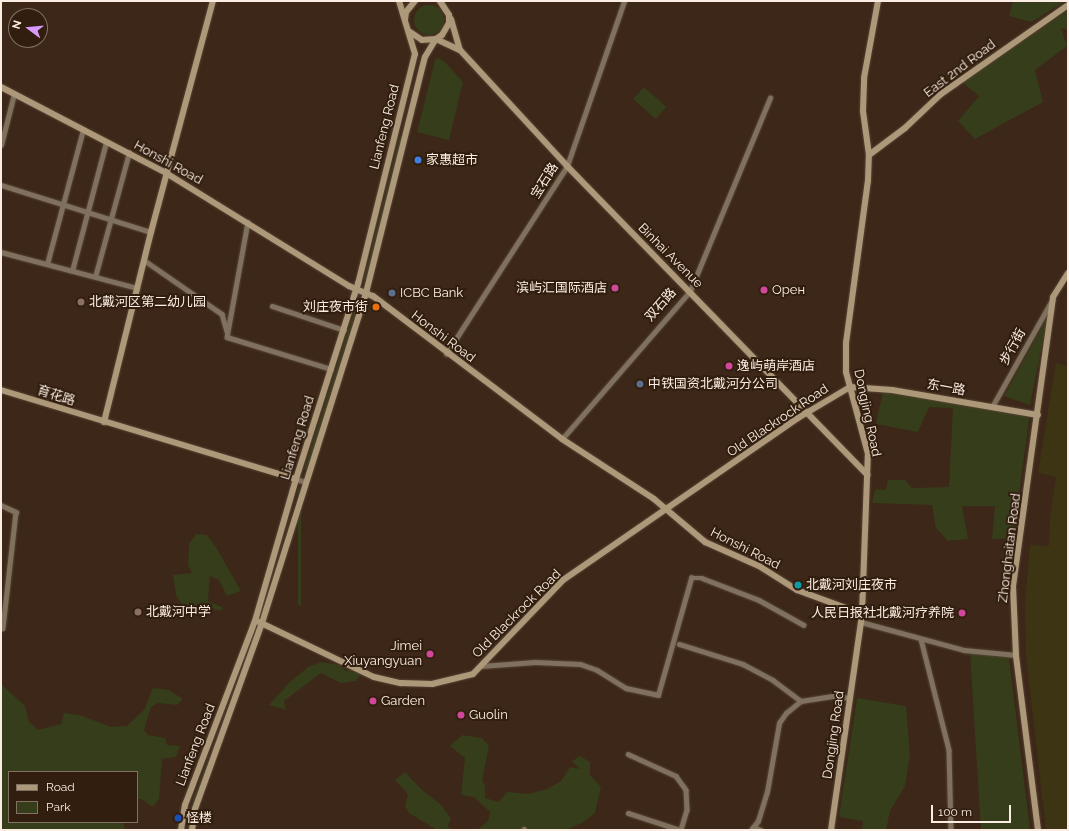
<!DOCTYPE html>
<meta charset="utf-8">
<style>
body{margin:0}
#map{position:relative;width:1069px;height:831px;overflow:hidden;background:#3c2718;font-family:Raleway,"Noto Sans SC",sans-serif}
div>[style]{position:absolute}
.green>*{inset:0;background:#363d1a;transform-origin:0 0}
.round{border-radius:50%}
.sand>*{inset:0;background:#3c3413}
.roads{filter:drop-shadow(0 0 1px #574334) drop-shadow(0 0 1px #574334)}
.street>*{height:4.5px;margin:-2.25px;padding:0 2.25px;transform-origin:2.25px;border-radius:2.25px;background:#7f715e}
.secondary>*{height:6px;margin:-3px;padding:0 3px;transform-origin:3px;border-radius:3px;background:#ad987a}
.dots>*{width:11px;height:11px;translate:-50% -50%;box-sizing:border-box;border:2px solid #311e0e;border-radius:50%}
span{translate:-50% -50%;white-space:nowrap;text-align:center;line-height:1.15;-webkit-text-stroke:4px #311e0e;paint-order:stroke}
.street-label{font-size:13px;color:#fbede3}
.poi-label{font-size:13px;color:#fbede3}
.left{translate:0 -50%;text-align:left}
.right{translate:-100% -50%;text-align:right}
.frame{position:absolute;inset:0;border:2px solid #fbede3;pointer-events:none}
.legend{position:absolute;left:8px;top:771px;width:130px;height:52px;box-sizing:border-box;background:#311e0e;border:1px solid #827163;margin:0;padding:5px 7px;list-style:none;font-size:12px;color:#fbede3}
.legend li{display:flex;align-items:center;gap:8px;height:20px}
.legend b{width:20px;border:1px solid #827163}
.north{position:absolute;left:8px;top:8px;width:40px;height:40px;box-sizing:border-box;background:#311e0e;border:1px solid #827163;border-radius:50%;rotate:286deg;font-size:11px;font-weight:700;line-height:16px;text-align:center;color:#fbede3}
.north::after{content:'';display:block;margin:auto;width:14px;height:18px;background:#d89af8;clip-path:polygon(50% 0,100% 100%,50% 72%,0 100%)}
.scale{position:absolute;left:931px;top:805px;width:80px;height:18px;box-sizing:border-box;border:2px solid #fbede3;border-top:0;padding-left:5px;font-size:12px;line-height:14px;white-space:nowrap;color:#fbede3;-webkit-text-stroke:3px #311e0e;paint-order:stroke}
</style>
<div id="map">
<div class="green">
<i style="clip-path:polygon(1013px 1px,1065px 1px,1032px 22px,1009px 16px)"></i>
<i class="round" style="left:414px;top:5px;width:30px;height:30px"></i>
<i style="clip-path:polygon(1068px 10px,1068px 30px,1061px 28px,1067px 46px,1035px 70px,1043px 102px,975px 139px,958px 121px,979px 96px,962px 82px)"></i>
<i style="clip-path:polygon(438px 58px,444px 61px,463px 82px,449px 140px,417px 132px,435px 60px)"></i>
<i style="left:644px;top:87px;width:30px;height:16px;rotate:42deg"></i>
<i style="clip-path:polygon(400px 136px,403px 137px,366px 280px,364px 279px)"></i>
<i style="clip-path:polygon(358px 299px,360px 300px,307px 470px,304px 469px)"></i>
<i style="clip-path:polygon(1048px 316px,1030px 405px,1004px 396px)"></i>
<i style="clip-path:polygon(883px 391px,1030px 413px,1013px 538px,992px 539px,995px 506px,962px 506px,968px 539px,948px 541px,936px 528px,932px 505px,872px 503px,875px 489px,886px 490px,888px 480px,905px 480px,912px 488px,949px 487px,953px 408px,929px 407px,918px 432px,876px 424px)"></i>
<i style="left:298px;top:489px;width:3px;height:116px"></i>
<i style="clip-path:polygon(196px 534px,207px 535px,217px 549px,241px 591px,227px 596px,219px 580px,210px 576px,208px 601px,224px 608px,219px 611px,208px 606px,183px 606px,176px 595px,173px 575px,192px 573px,188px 565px,189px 544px)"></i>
<i style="clip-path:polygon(970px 653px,1009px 658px,1030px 830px,981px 830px)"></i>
<i style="clip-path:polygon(321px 662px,340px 665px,346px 671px,354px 669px,361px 674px,356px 681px,341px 683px,321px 673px,284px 701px,286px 710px,269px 705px,289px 683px,308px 667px)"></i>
<i style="clip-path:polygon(1px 684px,25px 706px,29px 722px,38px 730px,61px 724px,64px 713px,80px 715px,111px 727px,127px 726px,144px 710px,153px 688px,169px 690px,183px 699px,177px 705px,158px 703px,151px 707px,144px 730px,148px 735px,165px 738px,167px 745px,180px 746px,176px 757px,162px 759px,159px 799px,153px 807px,141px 799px,137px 799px,137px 772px,9px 772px,9px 822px,123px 822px,125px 830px,1px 830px)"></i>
<i style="clip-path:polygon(857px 698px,906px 706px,910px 755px,905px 786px,890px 811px,886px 830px,862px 830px,863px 821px,839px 817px)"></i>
<i style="clip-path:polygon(223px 720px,225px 721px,196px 800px,190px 830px,187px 830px,193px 799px)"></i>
<i style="clip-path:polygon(462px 735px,482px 738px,489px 746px,482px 780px,485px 786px,485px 798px,499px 802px,507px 792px,528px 794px,547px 789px,561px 781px,570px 767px,580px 769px,572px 761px,580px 756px,590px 762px,590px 775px,601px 787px,595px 813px,582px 823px,565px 830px,477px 830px,488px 821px,490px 812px,474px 797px,461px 795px,465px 758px,450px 746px)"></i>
<i style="clip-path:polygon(405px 772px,421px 789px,440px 804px,451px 818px,448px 827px,453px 830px,437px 830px,409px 813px,405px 806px,408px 794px,395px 780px)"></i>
</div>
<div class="sand">
<i style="clip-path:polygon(1056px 363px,1068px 366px,1068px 830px,1046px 830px,1026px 655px,1025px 602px,1030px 545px,1049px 546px,1050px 518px,1056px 477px,1038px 473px)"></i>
</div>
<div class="roads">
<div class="street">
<i style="left:1px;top:145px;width:53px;rotate:-75.7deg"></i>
<i style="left:1px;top:185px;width:157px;rotate:17.4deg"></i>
<i style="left:248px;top:222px;width:117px;rotate:100.3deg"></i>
<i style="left:227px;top:337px;width:109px;rotate:17.1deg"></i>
<i style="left:1px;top:252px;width:141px;rotate:14.8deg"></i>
<i style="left:144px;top:260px;width:95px;rotate:34.7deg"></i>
<i style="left:222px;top:314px;width:18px;rotate:74deg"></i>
<i style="left:47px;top:264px;width:139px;rotate:-75deg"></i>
<i style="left:72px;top:271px;width:133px;rotate:-75.2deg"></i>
<i style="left:95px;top:277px;width:129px;rotate:-74.7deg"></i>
<i style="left:272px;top:306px;width:76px;rotate:18.4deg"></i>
<i style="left:446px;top:354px;width:224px;rotate:-57.2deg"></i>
<i style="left:567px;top:166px;width:175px;rotate:-70.9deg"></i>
<i style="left:992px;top:407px;width:123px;rotate:-60.7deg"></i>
<i style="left:562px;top:439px;width:196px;rotate:-49.1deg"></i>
<i style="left:690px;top:291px;width:209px;rotate:-67.5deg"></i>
<i style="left:296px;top:479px;width:9px;rotate:18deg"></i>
<i style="left:1px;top:505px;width:17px;rotate:25deg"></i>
<i style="left:16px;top:512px;width:117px;rotate:96.4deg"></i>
<i style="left:861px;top:622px;width:107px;rotate:15.2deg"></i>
<i style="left:964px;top:650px;width:52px;rotate:5.5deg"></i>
<i style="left:921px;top:639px;width:114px;rotate:75.8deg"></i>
<i style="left:949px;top:750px;width:80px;rotate:88.6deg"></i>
<i style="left:679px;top:644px;width:67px;rotate:17.4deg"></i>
<i style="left:743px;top:664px;width:34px;rotate:28deg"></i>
<i style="left:773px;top:680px;width:35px;rotate:37deg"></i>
<i style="left:481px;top:666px;width:54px;rotate:-4.2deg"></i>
<i style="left:535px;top:662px;width:45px;rotate:2.5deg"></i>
<i style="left:580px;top:664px;width:18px;rotate:19deg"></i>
<i style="left:597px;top:670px;width:34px;rotate:32deg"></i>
<i style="left:626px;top:688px;width:33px;rotate:12deg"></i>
<i style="left:658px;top:695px;width:122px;rotate:-74.2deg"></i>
<i style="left:691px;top:578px;width:11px"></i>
<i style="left:702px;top:578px;width:61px;rotate:21.1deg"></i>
<i style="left:759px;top:600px;width:51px;rotate:29.1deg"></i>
<i style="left:628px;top:754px;width:53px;rotate:24.6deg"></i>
<i style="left:676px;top:776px;width:17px;rotate:54deg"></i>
<i style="left:686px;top:790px;width:20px;rotate:87deg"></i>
<i style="left:687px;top:810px;width:21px;rotate:107deg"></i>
<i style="left:628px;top:813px;width:55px;rotate:18.1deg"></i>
<i style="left:753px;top:827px;width:9px;rotate:21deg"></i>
<i style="left:523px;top:830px;width:1px;rotate:-45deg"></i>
<i style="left:751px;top:830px;width:11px;rotate:-52deg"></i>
<i style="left:758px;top:821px;width:30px;rotate:-73deg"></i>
<i style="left:767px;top:792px;width:70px;rotate:-80.1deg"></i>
<i style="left:779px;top:723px;width:12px;rotate:-55deg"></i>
<i style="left:786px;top:713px;width:19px;rotate:-39deg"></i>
<i style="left:801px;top:701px;width:33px;rotate:-9deg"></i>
<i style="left:834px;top:696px;width:16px;rotate:7deg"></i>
</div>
<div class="secondary">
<i style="left:451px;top:19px;width:32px;rotate:74deg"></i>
<i style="left:405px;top:20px;width:8px;rotate:-83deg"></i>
<i style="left:406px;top:12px;width:14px;rotate:-51deg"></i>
<i style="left:410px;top:32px;width:14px;rotate:34deg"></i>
<i style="left:422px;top:40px;width:14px;rotate:-4deg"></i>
<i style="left:436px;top:39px;width:7px;rotate:-34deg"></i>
<i style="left:442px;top:35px;width:14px;rotate:-60deg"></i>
<i style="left:449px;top:23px;width:8px;rotate:-90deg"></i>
<i style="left:449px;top:15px;width:17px;rotate:-123deg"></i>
<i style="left:1px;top:87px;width:186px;rotate:27.5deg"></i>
<i style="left:166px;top:173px;width:215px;rotate:31.7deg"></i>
<i style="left:349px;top:286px;width:26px;rotate:23deg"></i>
<i style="left:373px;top:296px;width:237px;rotate:37.1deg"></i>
<i style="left:562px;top:439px;width:110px;rotate:33.1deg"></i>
<i style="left:654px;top:499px;width:67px;rotate:40.1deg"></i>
<i style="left:705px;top:542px;width:59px;rotate:24deg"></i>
<i style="left:759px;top:566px;width:45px;rotate:32.3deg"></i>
<i style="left:797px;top:590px;width:69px;rotate:20.3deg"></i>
<i style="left:869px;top:155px;width:45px;rotate:-36.9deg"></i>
<i style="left:905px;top:128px;width:50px;rotate:-43.4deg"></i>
<i style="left:941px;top:94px;width:155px;rotate:-35deg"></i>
<i style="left:850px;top:387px;width:42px;rotate:4.1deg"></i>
<i style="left:892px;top:390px;width:148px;rotate:9.7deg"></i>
<i style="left:1px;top:390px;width:308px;rotate:16.8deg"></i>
<i style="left:104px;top:422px;width:196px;rotate:-76.1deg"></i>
<i style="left:151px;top:232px;width:239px;rotate:-75deg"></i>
<i style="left:259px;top:622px;width:127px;rotate:25.6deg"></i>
<i style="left:374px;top:677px;width:28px;rotate:13deg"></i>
<i style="left:401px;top:683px;width:31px;rotate:2deg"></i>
<i style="left:432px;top:684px;width:42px;rotate:-13.7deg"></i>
<i style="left:473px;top:674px;width:130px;rotate:-46.2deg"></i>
<i style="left:563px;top:580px;width:285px;rotate:-34.6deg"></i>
<i style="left:798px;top:418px;width:61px;rotate:-30.8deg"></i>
<i style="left:181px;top:830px;width:25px;rotate:-81deg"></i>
<i style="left:185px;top:805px;width:22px;rotate:-69deg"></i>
<i style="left:193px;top:784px;width:174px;rotate:-69.2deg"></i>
<i style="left:255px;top:621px;width:148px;rotate:-73.9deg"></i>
<i style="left:296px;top:479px;width:205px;rotate:-72.4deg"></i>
<i style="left:358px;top:284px;width:237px;rotate:-76.1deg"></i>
<i style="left:415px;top:54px;width:55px;rotate:-106.8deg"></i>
<i style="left:192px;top:830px;width:21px;rotate:-82deg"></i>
<i style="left:195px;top:809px;width:198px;rotate:-70.2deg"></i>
<i style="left:262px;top:623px;width:346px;rotate:-72.5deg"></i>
<i style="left:366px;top:293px;width:243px;rotate:-76deg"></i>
<i style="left:425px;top:57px;width:21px;rotate:-59deg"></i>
<i style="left:436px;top:39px;width:26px;rotate:25deg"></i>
<i style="left:460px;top:50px;width:158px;rotate:47.3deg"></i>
<i style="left:567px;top:166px;width:431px;rotate:45.8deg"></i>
<i style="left:831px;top:830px;width:218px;rotate:-81.8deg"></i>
<i style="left:862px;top:614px;width:160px;rotate:-87.9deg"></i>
<i style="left:868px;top:454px;width:85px;rotate:-105deg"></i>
<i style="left:846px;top:372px;width:29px;rotate:-90deg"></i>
<i style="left:846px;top:343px;width:164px;rotate:-82.3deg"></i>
<i style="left:868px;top:180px;width:25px;rotate:-88deg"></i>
<i style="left:869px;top:155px;width:44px;rotate:-97.8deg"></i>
<i style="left:863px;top:111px;width:33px;rotate:-88deg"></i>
<i style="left:864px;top:78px;width:78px;rotate:-79.7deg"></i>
<i style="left:1038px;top:830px;width:176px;rotate:-97.2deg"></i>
<i style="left:1016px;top:655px;width:69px;rotate:-92.5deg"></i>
<i style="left:1013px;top:586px;width:292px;rotate:-82.1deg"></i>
<i style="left:1053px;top:297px;width:28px;rotate:-58deg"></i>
</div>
</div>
<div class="dots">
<i style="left:418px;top:160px;background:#3f7fe0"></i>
<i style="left:615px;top:288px;background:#d1479c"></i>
<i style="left:764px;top:290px;background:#d1479c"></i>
<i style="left:392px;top:293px;background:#5c6f8a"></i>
<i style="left:81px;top:302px;background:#8d6e63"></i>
<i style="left:376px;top:307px;background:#e8710a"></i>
<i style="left:729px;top:366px;background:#d1479c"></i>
<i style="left:640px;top:384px;background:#5c6f8a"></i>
<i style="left:798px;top:585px;background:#0f9aa8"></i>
<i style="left:138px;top:612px;background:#8d6e63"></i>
<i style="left:962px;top:613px;background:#d1479c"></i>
<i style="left:430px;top:654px;background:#d1479c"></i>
<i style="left:373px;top:701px;background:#d1479c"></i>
<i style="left:461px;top:715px;background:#d1479c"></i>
<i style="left:178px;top:818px;background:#1a4fb4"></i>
</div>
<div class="street-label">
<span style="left:960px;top:69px;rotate:-37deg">East 2nd Road</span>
<span style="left:385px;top:127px;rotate:-76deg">Lianfeng Road</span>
<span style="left:168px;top:163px;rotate:29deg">Honshi Road</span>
<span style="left:545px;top:181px;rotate:-58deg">宝石路</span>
<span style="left:670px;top:256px;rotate:45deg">Binhai Avenue</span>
<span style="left:661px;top:305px;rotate:-49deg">双石路</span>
<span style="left:443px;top:337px;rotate:37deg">Honshi Road</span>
<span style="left:1013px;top:347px;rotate:-61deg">步行街</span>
<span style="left:946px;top:388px;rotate:10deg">东一路</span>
<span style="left:56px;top:396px;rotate:17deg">育花路</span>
<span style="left:867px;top:413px;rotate:78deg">Dongjing Road</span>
<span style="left:778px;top:421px;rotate:-34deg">Old Blackrock Road</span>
<span style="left:298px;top:438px;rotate:-73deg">Lianfeng Road</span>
<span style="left:1010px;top:548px;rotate:-83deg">Zhonghaitan Road</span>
<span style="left:745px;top:549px;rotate:27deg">Honshi Road</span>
<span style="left:517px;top:614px;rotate:-45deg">Old Blackrock Road</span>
<span style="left:834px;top:735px;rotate:-82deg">Dongjing Road</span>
<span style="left:196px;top:745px;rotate:-69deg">Lianfeng Road</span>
</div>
<div class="poi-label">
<span class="left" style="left:426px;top:160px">家惠超市</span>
<span class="right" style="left:607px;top:288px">滨屿汇国际酒店</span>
<span class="left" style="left:772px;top:290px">Oрен</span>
<span class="left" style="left:400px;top:293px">ICBC Bank</span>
<span class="left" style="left:89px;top:302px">北戴河区第二幼儿园</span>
<span class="right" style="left:368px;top:307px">刘庄夜市街</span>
<span class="left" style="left:737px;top:366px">逸屿萌岸酒店</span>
<span class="left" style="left:648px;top:384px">中铁国资北戴河分公司</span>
<span class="left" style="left:806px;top:585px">北戴河刘庄夜市</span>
<span class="left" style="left:146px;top:612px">北戴河中学</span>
<span class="right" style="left:954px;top:613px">人民日报社北戴河疗养院</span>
<span class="right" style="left:422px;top:654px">Jimei<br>Xiuyangyuan</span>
<span class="left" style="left:381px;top:701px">Garden</span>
<span class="left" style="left:469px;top:715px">Guolin</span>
<span class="left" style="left:186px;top:818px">怪楼</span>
</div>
<div class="frame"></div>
<ul class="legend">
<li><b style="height:5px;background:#ad987a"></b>Road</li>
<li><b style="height:11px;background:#363d1a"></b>Park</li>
</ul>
<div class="north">N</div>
<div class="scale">100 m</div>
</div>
